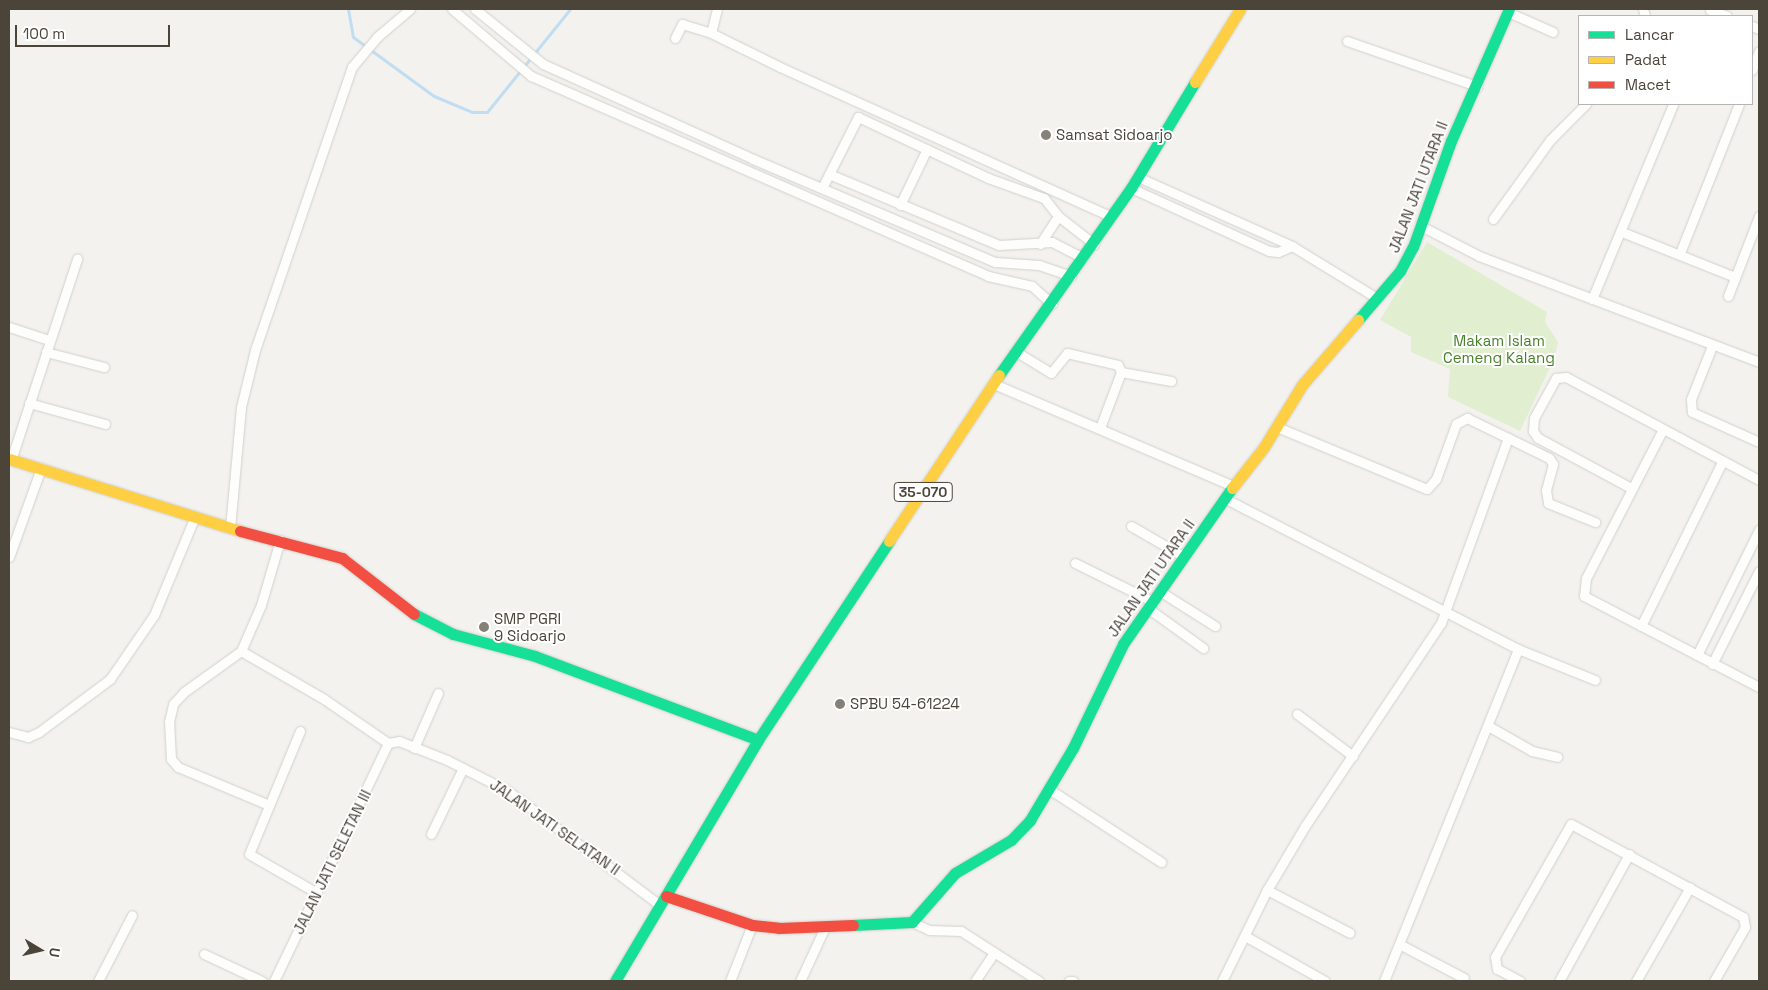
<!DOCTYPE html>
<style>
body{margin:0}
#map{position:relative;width:1768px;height:990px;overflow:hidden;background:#f4f2ee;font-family:"Space Grotesk",sans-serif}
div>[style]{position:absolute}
.green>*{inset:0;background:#e1eecf}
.stream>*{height:3px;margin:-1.5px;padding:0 1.5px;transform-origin:1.5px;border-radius:1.5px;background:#c0ddf1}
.roads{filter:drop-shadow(0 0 1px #d2d0cb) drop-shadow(0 0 1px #d2d0cb)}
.street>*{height:9px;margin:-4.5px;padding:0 4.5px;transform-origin:4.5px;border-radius:4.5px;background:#fdfdfc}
.fast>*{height:11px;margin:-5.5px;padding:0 5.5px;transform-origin:5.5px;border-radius:5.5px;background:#16e098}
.slow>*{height:11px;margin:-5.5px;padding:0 5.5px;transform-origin:5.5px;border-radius:5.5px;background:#ffcf43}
.jam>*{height:11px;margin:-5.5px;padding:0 5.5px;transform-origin:5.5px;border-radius:5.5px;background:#f24e42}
.dots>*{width:14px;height:14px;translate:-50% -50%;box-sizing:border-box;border:2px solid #fff;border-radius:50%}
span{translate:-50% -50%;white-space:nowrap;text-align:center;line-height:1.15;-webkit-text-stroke:4px #fff;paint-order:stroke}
.shield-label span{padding:1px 4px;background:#fff;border:1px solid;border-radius:4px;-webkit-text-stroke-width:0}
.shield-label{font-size:14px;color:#4b4439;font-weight:700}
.poi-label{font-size:15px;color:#4b4439}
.left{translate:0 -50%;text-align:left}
.street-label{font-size:15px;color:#4b4439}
.park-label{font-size:15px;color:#4a7f2a}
.frame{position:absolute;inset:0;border:10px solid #4b4439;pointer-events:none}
.legend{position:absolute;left:1578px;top:15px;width:175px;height:90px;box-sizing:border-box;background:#fff;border:1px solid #b7b4b0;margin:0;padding:6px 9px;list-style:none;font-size:15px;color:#4b4439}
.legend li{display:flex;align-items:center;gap:10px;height:25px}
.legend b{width:25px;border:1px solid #b7b4b0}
.north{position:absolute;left:15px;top:925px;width:50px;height:50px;-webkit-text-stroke:4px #fff;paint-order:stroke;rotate:99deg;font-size:14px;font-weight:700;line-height:20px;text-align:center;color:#4b4439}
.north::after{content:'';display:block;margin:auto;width:18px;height:22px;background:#4b4439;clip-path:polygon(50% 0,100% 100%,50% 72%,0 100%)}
.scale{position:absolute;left:15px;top:25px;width:155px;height:22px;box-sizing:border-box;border:2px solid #4b4439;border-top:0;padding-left:6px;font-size:15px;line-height:18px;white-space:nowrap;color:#4b4439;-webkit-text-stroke:4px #fff;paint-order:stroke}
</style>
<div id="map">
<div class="green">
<i style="clip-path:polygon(1427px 242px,1547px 312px,1545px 322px,1558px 342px,1554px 359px,1520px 431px,1448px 397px,1450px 369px,1411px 352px,1411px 337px,1380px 320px)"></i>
</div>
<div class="stream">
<i style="left:348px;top:9px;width:28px;rotate:80deg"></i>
<i style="left:353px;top:37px;width:100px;rotate:36.1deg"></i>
<i style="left:434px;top:96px;width:41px;rotate:22.8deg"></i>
<i style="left:472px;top:112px;width:15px"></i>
<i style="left:487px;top:112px;width:132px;rotate:-51.1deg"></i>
</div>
<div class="roads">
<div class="street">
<i style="left:452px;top:9px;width:104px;rotate:40.3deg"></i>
<i style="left:531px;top:76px;width:499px;rotate:23.6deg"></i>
<i style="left:988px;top:276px;width:45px;rotate:12.8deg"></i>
<i style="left:1032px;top:286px;width:27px;rotate:42deg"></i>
<i style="left:475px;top:9px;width:87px;rotate:39deg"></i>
<i style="left:543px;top:64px;width:230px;rotate:24.3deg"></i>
<i style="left:753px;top:159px;width:263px;rotate:23.1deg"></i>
<i style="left:995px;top:262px;width:44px;rotate:3.9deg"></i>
<i style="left:1039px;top:265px;width:34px;rotate:19deg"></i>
<i style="left:1643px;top:9px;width:7px;rotate:74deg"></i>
<i style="left:1710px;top:10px;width:18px;rotate:19deg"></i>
<i style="left:1508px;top:12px;width:49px;rotate:24deg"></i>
<i style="left:1752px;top:26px;width:8px;rotate:23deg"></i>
<i style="left:711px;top:33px;width:25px;rotate:-76deg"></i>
<i style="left:675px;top:38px;width:16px;rotate:-63deg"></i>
<i style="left:682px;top:24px;width:30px;rotate:17deg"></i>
<i style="left:711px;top:33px;width:77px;rotate:26.2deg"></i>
<i style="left:780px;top:67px;width:364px;rotate:24.3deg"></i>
<i style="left:1347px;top:41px;width:138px;rotate:19.1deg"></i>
<i style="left:1752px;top:70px;width:20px;rotate:-70deg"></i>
<i style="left:829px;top:174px;width:184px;rotate:22.7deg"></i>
<i style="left:999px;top:245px;width:53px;rotate:-3.2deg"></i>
<i style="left:1052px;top:242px;width:35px;rotate:27deg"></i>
<i style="left:1138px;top:177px;width:169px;rotate:24.1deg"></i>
<i style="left:1292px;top:246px;width:100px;rotate:31.5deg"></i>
<i style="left:822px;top:188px;width:80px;rotate:-63.1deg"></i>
<i style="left:858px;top:117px;width:144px;rotate:25.1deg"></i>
<i style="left:988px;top:178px;width:59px;rotate:19.7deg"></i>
<i style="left:1044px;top:198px;width:23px;rotate:52deg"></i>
<i style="left:1058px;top:216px;width:46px;rotate:37.9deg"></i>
<i style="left:1131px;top:188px;width:152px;rotate:24.5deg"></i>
<i style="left:1269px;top:251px;width:9px;rotate:6deg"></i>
<i style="left:1278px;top:252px;width:15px;rotate:-23deg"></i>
<i style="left:900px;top:205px;width:62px;rotate:-64.3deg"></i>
<i style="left:1493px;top:219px;width:97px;rotate:-54.2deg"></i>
<i style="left:1550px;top:140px;width:51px;rotate:-45deg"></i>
<i style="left:1421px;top:226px;width:65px;rotate:27.3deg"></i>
<i style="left:1479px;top:256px;width:299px;rotate:20.7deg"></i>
<i style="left:1622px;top:232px;width:122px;rotate:21.7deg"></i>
<i style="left:1040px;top:244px;width:33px;rotate:-57deg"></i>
<i style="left:1680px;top:253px;width:160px;rotate:-68.4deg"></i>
<i style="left:1728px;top:296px;width:86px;rotate:-68.8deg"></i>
<i style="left:1592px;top:299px;width:211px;rotate:-67.4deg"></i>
<i style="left:9px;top:327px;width:42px;rotate:18deg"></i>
<i style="left:1712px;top:346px;width:57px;rotate:111.6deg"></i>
<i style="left:1691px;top:399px;width:13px;rotate:86deg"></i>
<i style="left:1692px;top:412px;width:73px;rotate:24.1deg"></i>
<i style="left:1015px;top:351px;width:42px;rotate:31.4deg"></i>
<i style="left:1051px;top:373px;width:26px;rotate:-51deg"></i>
<i style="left:1067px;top:353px;width:52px;rotate:13.2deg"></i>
<i style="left:1118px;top:365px;width:8px;rotate:67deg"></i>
<i style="left:1121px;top:372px;width:60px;rotate:110.6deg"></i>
<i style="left:46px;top:352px;width:60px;rotate:14.5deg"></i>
<i style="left:1121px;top:372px;width:51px;rotate:10.2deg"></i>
<i style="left:994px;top:384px;width:260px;rotate:23.1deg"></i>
<i style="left:29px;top:403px;width:79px;rotate:15.4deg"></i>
<i style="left:1277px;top:427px;width:162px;rotate:22.5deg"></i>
<i style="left:1427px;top:489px;width:13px;rotate:-48deg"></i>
<i style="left:1436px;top:479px;width:59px;rotate:-70deg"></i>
<i style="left:1456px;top:424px;width:13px;rotate:-29deg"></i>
<i style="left:1467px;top:418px;width:91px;rotate:26deg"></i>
<i style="left:1549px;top:458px;width:7px;rotate:56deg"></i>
<i style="left:1553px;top:464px;width:27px;rotate:105deg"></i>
<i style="left:1546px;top:490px;width:13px;rotate:81deg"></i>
<i style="left:1548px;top:503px;width:51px;rotate:22deg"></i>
<i style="left:1662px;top:431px;width:165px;rotate:117.3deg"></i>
<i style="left:1586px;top:578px;width:18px;rotate:96deg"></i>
<i style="left:1584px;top:596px;width:197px;rotate:27.5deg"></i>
<i style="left:11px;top:460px;width:212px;rotate:-71.8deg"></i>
<i style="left:1631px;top:488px;width:106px;rotate:-151.7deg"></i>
<i style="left:1538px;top:438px;width:9px;rotate:-126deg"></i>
<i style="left:1533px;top:431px;width:13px;rotate:-86deg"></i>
<i style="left:1534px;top:418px;width:46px;rotate:-61.2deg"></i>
<i style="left:1556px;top:378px;width:10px;rotate:-6deg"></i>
<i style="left:1566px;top:377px;width:219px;rotate:28.1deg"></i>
<i style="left:1224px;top:498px;width:331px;rotate:27.2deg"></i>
<i style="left:1131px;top:526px;width:60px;rotate:30deg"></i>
<i style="left:230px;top:528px;width:121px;rotate:-84.8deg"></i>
<i style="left:241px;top:407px;width:59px;rotate:-76.2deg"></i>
<i style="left:255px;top:350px;width:299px;rotate:-71.1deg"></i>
<i style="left:352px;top:67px;width:39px;rotate:-50deg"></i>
<i style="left:377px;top:37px;width:43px;rotate:-40.3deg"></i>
<i style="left:9px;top:557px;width:95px;rotate:-70.2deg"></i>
<i style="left:1075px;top:563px;width:88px;rotate:26.3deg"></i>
<i style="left:1161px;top:592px;width:64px;rotate:32.2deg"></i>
<i style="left:1149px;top:609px;width:67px;rotate:35.8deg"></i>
<i style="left:1641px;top:626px;width:183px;rotate:-63.7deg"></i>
<i style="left:241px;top:651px;width:96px;rotate:30deg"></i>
<i style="left:324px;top:699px;width:78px;rotate:34.5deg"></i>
<i style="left:1697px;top:655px;width:140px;rotate:-63.6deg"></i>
<i style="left:1712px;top:664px;width:104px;rotate:-63.2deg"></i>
<i style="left:1297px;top:714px;width:70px;rotate:36.9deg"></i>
<i style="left:1490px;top:727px;width:48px;rotate:29.7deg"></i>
<i style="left:1532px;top:751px;width:26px;rotate:13deg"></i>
<i style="left:300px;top:731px;width:133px;rotate:112.5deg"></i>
<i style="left:249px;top:854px;width:78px;rotate:29.8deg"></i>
<i style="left:9px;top:732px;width:20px;rotate:15deg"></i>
<i style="left:28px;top:737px;width:12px;rotate:-24deg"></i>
<i style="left:39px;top:732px;width:89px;rotate:-36.7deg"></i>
<i style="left:110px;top:679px;width:78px;rotate:-55.5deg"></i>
<i style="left:154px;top:615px;width:104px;rotate:-67.4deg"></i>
<i style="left:388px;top:743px;width:11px;rotate:-10deg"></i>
<i style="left:399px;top:741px;width:52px;rotate:21.6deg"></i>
<i style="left:447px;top:760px;width:68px;rotate:26.9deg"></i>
<i style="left:508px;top:791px;width:190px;rotate:36.9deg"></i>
<i style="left:414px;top:748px;width:60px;rotate:-66.4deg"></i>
<i style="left:1049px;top:789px;width:134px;rotate:33.1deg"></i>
<i style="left:269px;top:805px;width:99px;rotate:-157.3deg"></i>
<i style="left:178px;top:767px;width:11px;rotate:-131deg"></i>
<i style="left:171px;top:759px;width:37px;rotate:-93deg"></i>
<i style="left:169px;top:722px;width:18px;rotate:-77deg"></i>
<i style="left:173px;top:704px;width:16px;rotate:-47deg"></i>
<i style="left:184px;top:692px;width:70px;rotate:-35.7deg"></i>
<i style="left:241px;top:651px;width:50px;rotate:-66.5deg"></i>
<i style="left:261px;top:605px;width:68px;rotate:-73.7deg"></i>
<i style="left:431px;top:834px;width:73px;rotate:-64.1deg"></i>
<i style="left:1267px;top:890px;width:93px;rotate:27.4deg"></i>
<i style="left:912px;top:922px;width:19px;rotate:25deg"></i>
<i style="left:929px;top:930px;width:32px;rotate:2deg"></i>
<i style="left:961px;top:931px;width:93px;rotate:32.7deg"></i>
<i style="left:1245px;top:936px;width:92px;rotate:29.4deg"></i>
<i style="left:1401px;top:945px;width:71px;rotate:27.6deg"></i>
<i style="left:204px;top:954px;width:64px;rotate:25deg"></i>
<i style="left:98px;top:981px;width:74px;rotate:-62.7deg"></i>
<i style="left:274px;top:981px;width:264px;rotate:-64.4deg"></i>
<i style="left:730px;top:981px;width:60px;rotate:-68.6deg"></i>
<i style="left:800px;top:981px;width:60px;rotate:-65.2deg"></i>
<i style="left:975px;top:981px;width:34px;rotate:-56deg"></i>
<i style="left:1069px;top:981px;width:4px"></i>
<i style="left:1222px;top:981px;width:102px;rotate:-63.7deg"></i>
<i style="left:1267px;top:890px;width:74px;rotate:-59.3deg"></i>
<i style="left:1305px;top:826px;width:244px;rotate:-56.2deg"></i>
<i style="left:1441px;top:623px;width:197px;rotate:-70.1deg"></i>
<i style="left:1384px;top:981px;width:358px;rotate:-68deg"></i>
<i style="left:1518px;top:649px;width:83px;rotate:21.9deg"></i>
<i style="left:1520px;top:981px;width:26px;rotate:-152deg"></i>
<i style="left:1497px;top:969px;width:12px;rotate:-99deg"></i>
<i style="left:1495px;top:957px;width:153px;rotate:-60.3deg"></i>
<i style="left:1571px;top:824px;width:196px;rotate:28.4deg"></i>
<i style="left:1743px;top:917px;width:10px;rotate:79deg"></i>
<i style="left:1745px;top:927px;width:62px;rotate:119.9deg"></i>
<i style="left:1559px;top:981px;width:145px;rotate:-61.1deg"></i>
<i style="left:1636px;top:981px;width:108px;rotate:-60.1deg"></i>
</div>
<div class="fast">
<i style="left:1358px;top:320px;width:65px;rotate:-49.4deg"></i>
<i style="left:1400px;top:271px;width:27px;rotate:-62deg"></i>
<i style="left:1413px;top:247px;width:113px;rotate:-70.3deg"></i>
<i style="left:1451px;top:141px;width:144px;rotate:-66.3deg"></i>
<i style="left:999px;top:375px;width:229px;rotate:-54.8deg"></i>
<i style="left:1131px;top:188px;width:124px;rotate:-58.9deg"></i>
<i style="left:414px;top:614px;width:44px;rotate:27.1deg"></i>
<i style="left:453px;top:634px;width:85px;rotate:15deg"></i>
<i style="left:535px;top:656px;width:238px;rotate:20.6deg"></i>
<i style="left:853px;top:925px;width:59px;rotate:-2.9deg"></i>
<i style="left:912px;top:922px;width:65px;rotate:-48.7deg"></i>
<i style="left:955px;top:873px;width:65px;rotate:-30.5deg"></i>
<i style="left:1011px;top:840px;width:28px;rotate:-46deg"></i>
<i style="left:1030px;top:820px;width:84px;rotate:-59.2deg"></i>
<i style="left:1073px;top:748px;width:115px;rotate:-64.3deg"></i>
<i style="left:1123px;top:644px;width:190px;rotate:-55.1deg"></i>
<i style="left:615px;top:981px;width:280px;rotate:-59.3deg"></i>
<i style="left:758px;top:740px;width:238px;rotate:-56.6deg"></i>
</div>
<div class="slow">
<i style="left:1195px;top:82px;width:86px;rotate:-58.3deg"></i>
<i style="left:9px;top:459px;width:242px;rotate:17.3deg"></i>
<i style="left:1232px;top:488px;width:52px;rotate:-52deg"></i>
<i style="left:1264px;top:447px;width:73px;rotate:-58.5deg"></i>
<i style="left:1302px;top:385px;width:86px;rotate:-49.3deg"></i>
<i style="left:889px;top:541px;width:199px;rotate:-56.5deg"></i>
</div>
<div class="jam">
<i style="left:240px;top:531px;width:106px;rotate:14.8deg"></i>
<i style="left:342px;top:558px;width:91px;rotate:37.9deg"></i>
<i style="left:666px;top:896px;width:91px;rotate:18.6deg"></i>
<i style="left:752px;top:925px;width:27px;rotate:6deg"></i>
<i style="left:779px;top:928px;width:74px;rotate:-2.3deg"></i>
</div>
</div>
<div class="dots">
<i style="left:1046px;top:135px;background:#868178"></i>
<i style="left:484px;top:627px;background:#868178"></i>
<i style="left:840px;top:704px;background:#868178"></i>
</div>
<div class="shield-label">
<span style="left:923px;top:492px">35-070</span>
</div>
<div class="poi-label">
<span class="left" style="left:1056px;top:135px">Samsat Sidoarjo</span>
<span class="left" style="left:494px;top:627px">SMP PGRI<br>9 Sidoarjo</span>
<span class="left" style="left:850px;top:704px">SPBU 54-61224</span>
</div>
<div class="street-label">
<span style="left:1418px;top:187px;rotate:-69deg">JALAN JATI UTARA II</span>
<span style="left:1151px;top:578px;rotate:-55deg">JALAN JATI UTARA II</span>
<span style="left:555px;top:827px;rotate:35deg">JALAN JATI SELATAN II</span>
<span style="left:332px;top:862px;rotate:-64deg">JALAN JATI SELETAN III</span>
</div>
<div class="park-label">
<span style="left:1499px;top:349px">Makam Islam<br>Cemeng Kalang</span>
</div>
<div class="frame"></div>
<ul class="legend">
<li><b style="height:6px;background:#16e098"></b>Lancar</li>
<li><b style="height:6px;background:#ffcf43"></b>Padat</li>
<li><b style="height:6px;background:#f24e42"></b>Macet</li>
</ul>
<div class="north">U</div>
<div class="scale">100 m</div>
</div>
